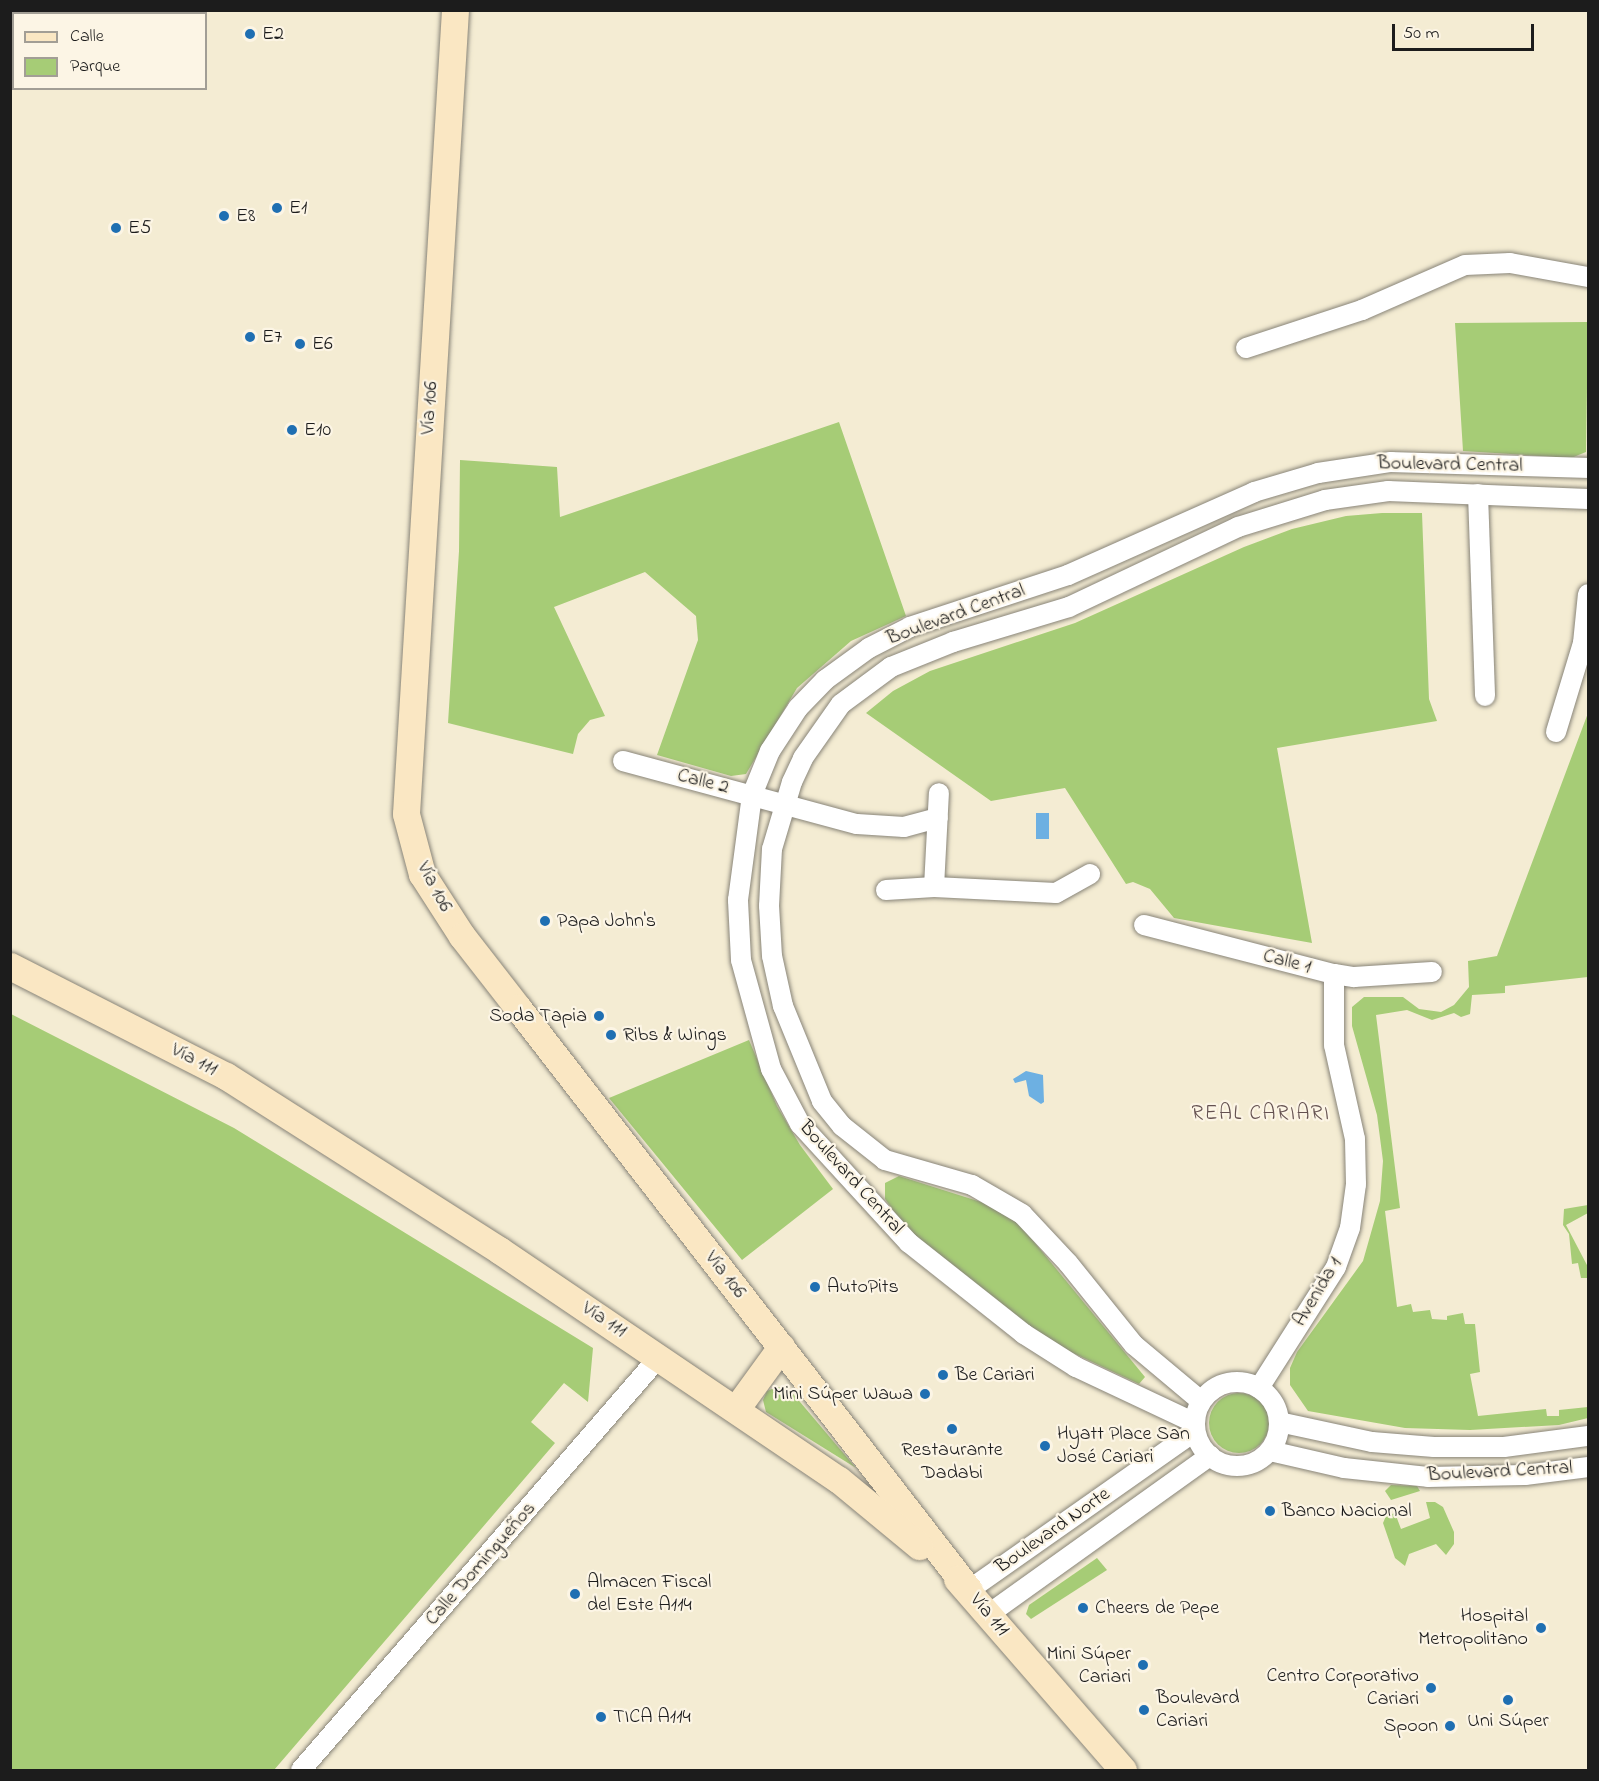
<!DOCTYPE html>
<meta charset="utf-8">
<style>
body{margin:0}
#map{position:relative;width:1599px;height:1781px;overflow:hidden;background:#f4ecd3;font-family:"Indie Flower",sans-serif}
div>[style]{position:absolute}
.green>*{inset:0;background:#a6cc76}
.round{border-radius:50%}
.water>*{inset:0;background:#6db0e2;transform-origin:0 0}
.roads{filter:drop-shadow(0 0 2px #888478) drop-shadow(0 0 2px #888478)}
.minor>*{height:20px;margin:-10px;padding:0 10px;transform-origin:10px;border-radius:10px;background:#fff}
.minor>.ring{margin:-10px;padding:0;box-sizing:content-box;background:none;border:20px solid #fff;border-radius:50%}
.secondary>*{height:27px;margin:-13.5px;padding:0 13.5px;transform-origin:13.5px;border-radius:13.5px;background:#fae7c3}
.dots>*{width:16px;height:16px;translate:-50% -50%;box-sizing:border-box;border:3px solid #fcf5e5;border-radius:50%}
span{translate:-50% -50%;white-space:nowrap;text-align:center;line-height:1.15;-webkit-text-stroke:4.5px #fcf5e5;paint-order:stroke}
.poi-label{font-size:20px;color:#1c1c1c}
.left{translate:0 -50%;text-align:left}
.right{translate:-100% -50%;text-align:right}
.street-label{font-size:20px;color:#1c1c1c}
.neighbourhood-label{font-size:21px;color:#645150;letter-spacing:1.5px}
.frame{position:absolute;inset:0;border:12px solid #1c1c1c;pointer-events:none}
.legend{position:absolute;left:12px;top:12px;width:195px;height:78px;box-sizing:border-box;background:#fcf5e5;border:2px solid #a29e95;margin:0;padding:8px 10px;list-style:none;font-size:18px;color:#1c1c1c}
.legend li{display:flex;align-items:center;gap:12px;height:30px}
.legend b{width:30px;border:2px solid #a29e95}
.scale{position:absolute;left:1392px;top:24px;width:142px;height:27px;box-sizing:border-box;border:3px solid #1c1c1c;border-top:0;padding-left:8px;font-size:18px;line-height:21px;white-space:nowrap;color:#1c1c1c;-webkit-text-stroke:4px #fcf5e5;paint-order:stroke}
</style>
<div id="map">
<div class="green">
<i style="clip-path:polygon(1588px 322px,1586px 452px,1571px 458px,1463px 451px,1455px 323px)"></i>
<i style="clip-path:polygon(839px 422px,906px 616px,851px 641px,797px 688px,746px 774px,731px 776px,657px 755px,698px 640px,696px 616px,645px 572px,554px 607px,605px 716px,590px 720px,578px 734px,573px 754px,448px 723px,459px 551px,460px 460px,557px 467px,560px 517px)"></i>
<i style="clip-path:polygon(1382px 513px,1422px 513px,1429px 699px,1437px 721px,1277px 748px,1312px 943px,1174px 918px,1150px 889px,1133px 882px,1126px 884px,1065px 788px,991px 801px,866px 713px,893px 691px,930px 671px,1075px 623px,1244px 547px,1292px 529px,1346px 516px)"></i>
<i style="clip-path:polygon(1588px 713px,1588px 977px,1505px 986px,1505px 993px,1472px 995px,1470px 1014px,1461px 1017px,1454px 1013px,1432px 1020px,1407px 1010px,1376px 1015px,1400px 1208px,1385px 1211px,1397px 1307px,1411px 1304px,1413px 1312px,1430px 1310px,1432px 1319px,1447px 1320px,1447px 1316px,1463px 1313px,1465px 1324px,1475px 1324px,1480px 1372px,1470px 1374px,1478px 1416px,1546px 1409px,1547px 1416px,1559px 1416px,1559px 1410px,1588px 1407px,1588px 1418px,1559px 1425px,1470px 1430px,1405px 1428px,1308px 1411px,1290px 1385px,1290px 1368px,1297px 1352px,1363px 1261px,1380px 1201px,1383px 1161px,1377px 1115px,1352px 1026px,1352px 1007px,1364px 997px,1403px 997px,1419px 1009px,1441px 1012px,1454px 1005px,1469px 987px,1468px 961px,1497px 956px)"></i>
<i style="clip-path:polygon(11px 1014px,234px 1128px,593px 1348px,588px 1402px,564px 1383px,531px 1422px,555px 1443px,274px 1770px,11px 1770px)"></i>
<i style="clip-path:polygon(749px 1040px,777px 1106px,800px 1145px,833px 1189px,742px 1260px,609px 1098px)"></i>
<i style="clip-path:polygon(899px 1176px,981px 1202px,1017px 1221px,1145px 1377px,1139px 1384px,1056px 1345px,920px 1247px,885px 1199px,885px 1183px)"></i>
<i style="clip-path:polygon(1588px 1205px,1588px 1213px,1566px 1225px,1588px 1267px,1588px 1278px,1581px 1278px,1578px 1263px,1572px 1264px,1569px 1234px,1563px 1225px,1564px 1209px)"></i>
<i style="clip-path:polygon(777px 1387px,789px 1389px,856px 1468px,766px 1412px,763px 1400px,767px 1391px)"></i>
<i class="round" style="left:1209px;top:1393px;width:60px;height:60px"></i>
<i style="clip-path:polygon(1391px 1485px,1417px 1486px,1420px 1491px,1391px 1500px,1385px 1491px)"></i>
<i style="clip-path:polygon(1426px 1502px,1435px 1502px,1443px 1507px,1454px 1532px,1454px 1544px,1446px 1555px,1436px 1544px,1409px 1554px,1405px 1566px,1395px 1558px,1383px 1523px,1386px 1516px,1395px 1513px,1401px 1529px,1430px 1518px)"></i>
<i style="clip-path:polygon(1097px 1558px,1107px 1570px,1031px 1619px,1026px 1614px,1029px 1605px)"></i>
</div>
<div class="water">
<i style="left:1036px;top:813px;width:13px;height:26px"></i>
<i style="clip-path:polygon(1026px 1071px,1043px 1075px,1044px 1102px,1041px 1104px,1029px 1096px,1026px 1080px,1015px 1083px,1013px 1079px)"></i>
</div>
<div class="roads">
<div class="minor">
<i style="left:1246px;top:348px;width:122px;rotate:-18.1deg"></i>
<i style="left:1362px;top:310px;width:112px;rotate:-23.6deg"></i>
<i style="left:1465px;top:265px;width:45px;rotate:-2.5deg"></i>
<i style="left:1510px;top:263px;width:79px;rotate:10.2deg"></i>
<i style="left:1478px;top:494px;width:202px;rotate:88deg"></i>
<i style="left:1556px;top:732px;width:93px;rotate:-73.1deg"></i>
<i style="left:1583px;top:643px;width:49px;rotate:-84.2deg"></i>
<i style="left:623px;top:761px;width:242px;rotate:15.1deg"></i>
<i style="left:857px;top:824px;width:47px;rotate:3.7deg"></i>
<i style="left:904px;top:827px;width:35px;rotate:-15deg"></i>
<i style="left:934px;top:887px;width:94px;rotate:-87deg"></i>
<i style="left:886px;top:890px;width:48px;rotate:-3.6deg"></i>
<i style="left:934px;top:887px;width:122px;rotate:2.8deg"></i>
<i style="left:1056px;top:893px;width:39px;rotate:-29deg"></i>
<i style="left:1144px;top:925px;width:196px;rotate:14.5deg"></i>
<i style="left:1334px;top:974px;width:20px;rotate:9deg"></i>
<i style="left:1354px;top:977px;width:78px;rotate:-3.7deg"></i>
<i class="ring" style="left:1195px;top:1382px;width:64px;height:64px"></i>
<i style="left:1259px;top:1388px;width:143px;rotate:-57.5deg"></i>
<i style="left:1336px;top:1267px;width:41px;rotate:-70.3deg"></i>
<i style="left:1350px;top:1228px;width:44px;rotate:-82.2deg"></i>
<i style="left:1356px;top:1184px;width:45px;rotate:-91.3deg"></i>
<i style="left:1355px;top:1139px;width:96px;rotate:-102.6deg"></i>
<i style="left:1334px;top:1045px;width:71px;rotate:-90deg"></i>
<i style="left:1201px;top:1401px;width:87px;rotate:-140.1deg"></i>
<i style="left:1134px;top:1345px;width:105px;rotate:-128.8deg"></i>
<i style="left:1068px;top:1263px;width:67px;rotate:-133.2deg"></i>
<i style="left:1022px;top:1214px;width:58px;rotate:-149.9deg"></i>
<i style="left:972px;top:1185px;width:91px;rotate:-164deg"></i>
<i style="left:885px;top:1160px;width:55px;rotate:-141.7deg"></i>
<i style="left:842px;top:1126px;width:32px;rotate:-129deg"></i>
<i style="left:822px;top:1101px;width:103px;rotate:-112.3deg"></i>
<i style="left:783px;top:1006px;width:51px;rotate:-102.4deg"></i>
<i style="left:772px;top:956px;width:50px;rotate:-93.4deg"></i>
<i style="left:769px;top:906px;width:57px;rotate:-87deg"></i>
<i style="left:772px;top:849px;width:70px;rotate:-73.4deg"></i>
<i style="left:792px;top:782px;width:26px;rotate:-65deg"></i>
<i style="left:803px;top:758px;width:66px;rotate:-54.9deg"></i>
<i style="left:841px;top:704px;width:62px;rotate:-36.5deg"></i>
<i style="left:891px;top:667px;width:67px;rotate:-22deg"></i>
<i style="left:953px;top:642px;width:121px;rotate:-16.8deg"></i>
<i style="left:1069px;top:607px;width:187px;rotate:-25.3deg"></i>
<i style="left:1238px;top:527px;width:91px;rotate:-17.2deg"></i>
<i style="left:1325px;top:500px;width:64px;rotate:-8.1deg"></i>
<i style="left:1388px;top:491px;width:200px;rotate:2.3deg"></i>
<i style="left:1279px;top:1422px;width:95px;rotate:12.1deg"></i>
<i style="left:1372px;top:1442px;width:62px;rotate:4.6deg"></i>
<i style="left:1434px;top:1447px;width:70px"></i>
<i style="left:1504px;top:1447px;width:85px;rotate:-7.5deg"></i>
<i style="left:1195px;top:1423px;width:132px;rotate:-154.8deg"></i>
<i style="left:1076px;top:1367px;width:62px;rotate:-147.6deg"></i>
<i style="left:1024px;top:1334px;width:147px;rotate:-141.6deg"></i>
<i style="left:909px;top:1243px;width:161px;rotate:-132.5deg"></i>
<i style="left:800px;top:1124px;width:62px;rotate:-117.8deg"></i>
<i style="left:771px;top:1069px;width:113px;rotate:-105.4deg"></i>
<i style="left:741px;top:960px;width:60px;rotate:-92.9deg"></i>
<i style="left:738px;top:900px;width:106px;rotate:-82.4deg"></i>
<i style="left:752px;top:795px;width:48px;rotate:-67.8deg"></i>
<i style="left:770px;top:751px;width:51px;rotate:-56.9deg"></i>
<i style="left:798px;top:708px;width:39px;rotate:-46deg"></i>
<i style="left:825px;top:680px;width:54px;rotate:-36deg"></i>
<i style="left:869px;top:648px;width:46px;rotate:-27.1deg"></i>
<i style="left:910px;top:627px;width:166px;rotate:-18.2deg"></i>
<i style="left:1068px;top:575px;width:204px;rotate:-24deg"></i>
<i style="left:1254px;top:492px;width:67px;rotate:-16.5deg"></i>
<i style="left:1318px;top:473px;width:74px;rotate:-8.6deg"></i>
<i style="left:1391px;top:462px;width:197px;rotate:1.7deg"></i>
<i style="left:1270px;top:1451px;width:76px;rotate:12.9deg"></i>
<i style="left:1344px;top:1468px;width:84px;rotate:6.1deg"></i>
<i style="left:1428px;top:1477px;width:97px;rotate:-1.2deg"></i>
<i style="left:1525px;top:1475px;width:64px;rotate:-7.2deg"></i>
<i style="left:969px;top:1590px;width:276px;rotate:-35.1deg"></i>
<i style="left:989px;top:1614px;width:272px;rotate:-35.6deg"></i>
<i style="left:301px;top:1770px;width:548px;rotate:-49.07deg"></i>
</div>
<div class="secondary">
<i style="left:455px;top:10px;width:805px;rotate:93.49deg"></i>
<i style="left:406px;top:814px;width:62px;rotate:75.1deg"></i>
<i style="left:422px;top:874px;width:74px;rotate:57.2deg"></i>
<i style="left:462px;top:936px;width:91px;rotate:52.1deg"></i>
<i style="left:518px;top:1008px;width:736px;rotate:52.23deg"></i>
<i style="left:10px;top:966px;width:242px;rotate:27deg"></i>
<i style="left:226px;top:1076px;width:324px;rotate:32.5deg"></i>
<i style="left:499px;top:1250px;width:410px;rotate:34.1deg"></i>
<i style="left:839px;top:1480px;width:104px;rotate:39.5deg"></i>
<i style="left:736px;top:1409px;width:77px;rotate:-54deg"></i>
<i style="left:957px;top:1579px;width:253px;rotate:49deg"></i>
</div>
</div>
<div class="dots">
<i style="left:250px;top:34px;background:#1f6fb2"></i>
<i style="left:277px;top:208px;background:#1f6fb2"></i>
<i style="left:224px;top:216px;background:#1f6fb2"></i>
<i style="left:116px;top:228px;background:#1f6fb2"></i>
<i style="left:250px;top:337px;background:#1f6fb2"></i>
<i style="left:300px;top:344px;background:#1f6fb2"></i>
<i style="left:292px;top:430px;background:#1f6fb2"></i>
<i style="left:545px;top:921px;background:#1f6fb2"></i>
<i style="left:599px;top:1016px;background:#1f6fb2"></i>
<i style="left:611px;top:1035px;background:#1f6fb2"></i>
<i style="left:815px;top:1287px;background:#1f6fb2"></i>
<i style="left:943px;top:1375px;background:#1f6fb2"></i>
<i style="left:925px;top:1394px;background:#1f6fb2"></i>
<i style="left:952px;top:1429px;background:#1f6fb2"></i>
<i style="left:1045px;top:1446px;background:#1f6fb2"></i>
<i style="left:1270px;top:1511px;background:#1f6fb2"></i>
<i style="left:575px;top:1594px;background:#1f6fb2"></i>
<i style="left:1083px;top:1608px;background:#1f6fb2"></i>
<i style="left:1541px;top:1628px;background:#1f6fb2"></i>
<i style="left:1143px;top:1665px;background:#1f6fb2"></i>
<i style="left:1431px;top:1688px;background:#1f6fb2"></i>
<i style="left:1508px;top:1700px;background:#1f6fb2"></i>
<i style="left:1144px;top:1710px;background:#1f6fb2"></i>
<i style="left:601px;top:1717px;background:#1f6fb2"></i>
<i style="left:1450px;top:1726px;background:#1f6fb2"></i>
</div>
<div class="poi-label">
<span class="left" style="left:262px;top:34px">E2</span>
<span class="left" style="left:289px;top:208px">E1</span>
<span class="left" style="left:236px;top:216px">E8</span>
<span class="left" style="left:128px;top:228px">E5</span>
<span class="left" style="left:262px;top:337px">E7</span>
<span class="left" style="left:312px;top:344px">E6</span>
<span class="left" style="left:304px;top:430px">E10</span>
<span class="left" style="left:557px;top:921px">Papa John's</span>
<span class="right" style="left:587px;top:1016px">Soda Tapia</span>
<span class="left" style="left:623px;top:1035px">Ribs &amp; Wings</span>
<span class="left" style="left:827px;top:1287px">AutoPits</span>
<span class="left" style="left:955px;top:1375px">Be Cariari</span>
<span class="right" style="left:913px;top:1394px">Mini Súper Wawa</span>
<span class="left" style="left:1057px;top:1446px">Hyatt Place San<br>José Cariari</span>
<span style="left:952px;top:1462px">Restaurante<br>Dadabi</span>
<span class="left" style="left:1282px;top:1511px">Banco Nacional</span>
<span class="left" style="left:587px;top:1594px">Almacen Fiscal<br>del Este A114</span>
<span class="left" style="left:1095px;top:1608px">Cheers de Pepe</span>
<span class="right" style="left:1528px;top:1628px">Hospital<br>Metropolitano</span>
<span class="right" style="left:1131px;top:1666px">Mini Súper<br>Cariari</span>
<span class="right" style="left:1419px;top:1688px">Centro Corporativo<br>Cariari</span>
<span class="left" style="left:1156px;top:1710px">Boulevard<br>Cariari</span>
<span class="left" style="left:613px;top:1717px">TICA A114</span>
<span style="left:1508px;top:1721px">Uni Súper</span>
<span class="right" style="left:1438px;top:1726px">Spoon</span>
</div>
<div class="street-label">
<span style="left:430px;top:408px;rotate:-86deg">Vía 106</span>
<span style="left:1450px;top:465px;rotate:1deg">Boulevard Central</span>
<span style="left:956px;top:615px;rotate:-20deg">Boulevard Central</span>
<span style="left:703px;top:782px;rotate:14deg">Calle 2</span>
<span style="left:434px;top:887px;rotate:62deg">Vía 106</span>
<span style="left:1287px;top:962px;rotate:14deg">Calle 1</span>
<span style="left:194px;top:1060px;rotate:27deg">Vía 111</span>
<span style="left:851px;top:1178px;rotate:48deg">Boulevard Central</span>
<span style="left:725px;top:1275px;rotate:52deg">Vía 106</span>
<span style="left:1318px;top:1292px;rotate:-59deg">Avenida 1</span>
<span style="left:604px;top:1320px;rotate:33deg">Vía 111</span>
<span style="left:1500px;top:1472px;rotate:-3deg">Boulevard Central</span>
<span style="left:1053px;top:1531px;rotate:-35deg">Boulevard Norte</span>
<span style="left:481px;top:1564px;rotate:-49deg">Calle Domingueños</span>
<span style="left:989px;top:1615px;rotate:50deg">Vía 111</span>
</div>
<div class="neighbourhood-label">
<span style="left:1261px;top:1114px">REAL CARIARI</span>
</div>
<div class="frame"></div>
<ul class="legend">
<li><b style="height:8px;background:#fae7c3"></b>Calle</li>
<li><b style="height:16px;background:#a6cc76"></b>Parque</li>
</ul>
<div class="scale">50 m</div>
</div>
